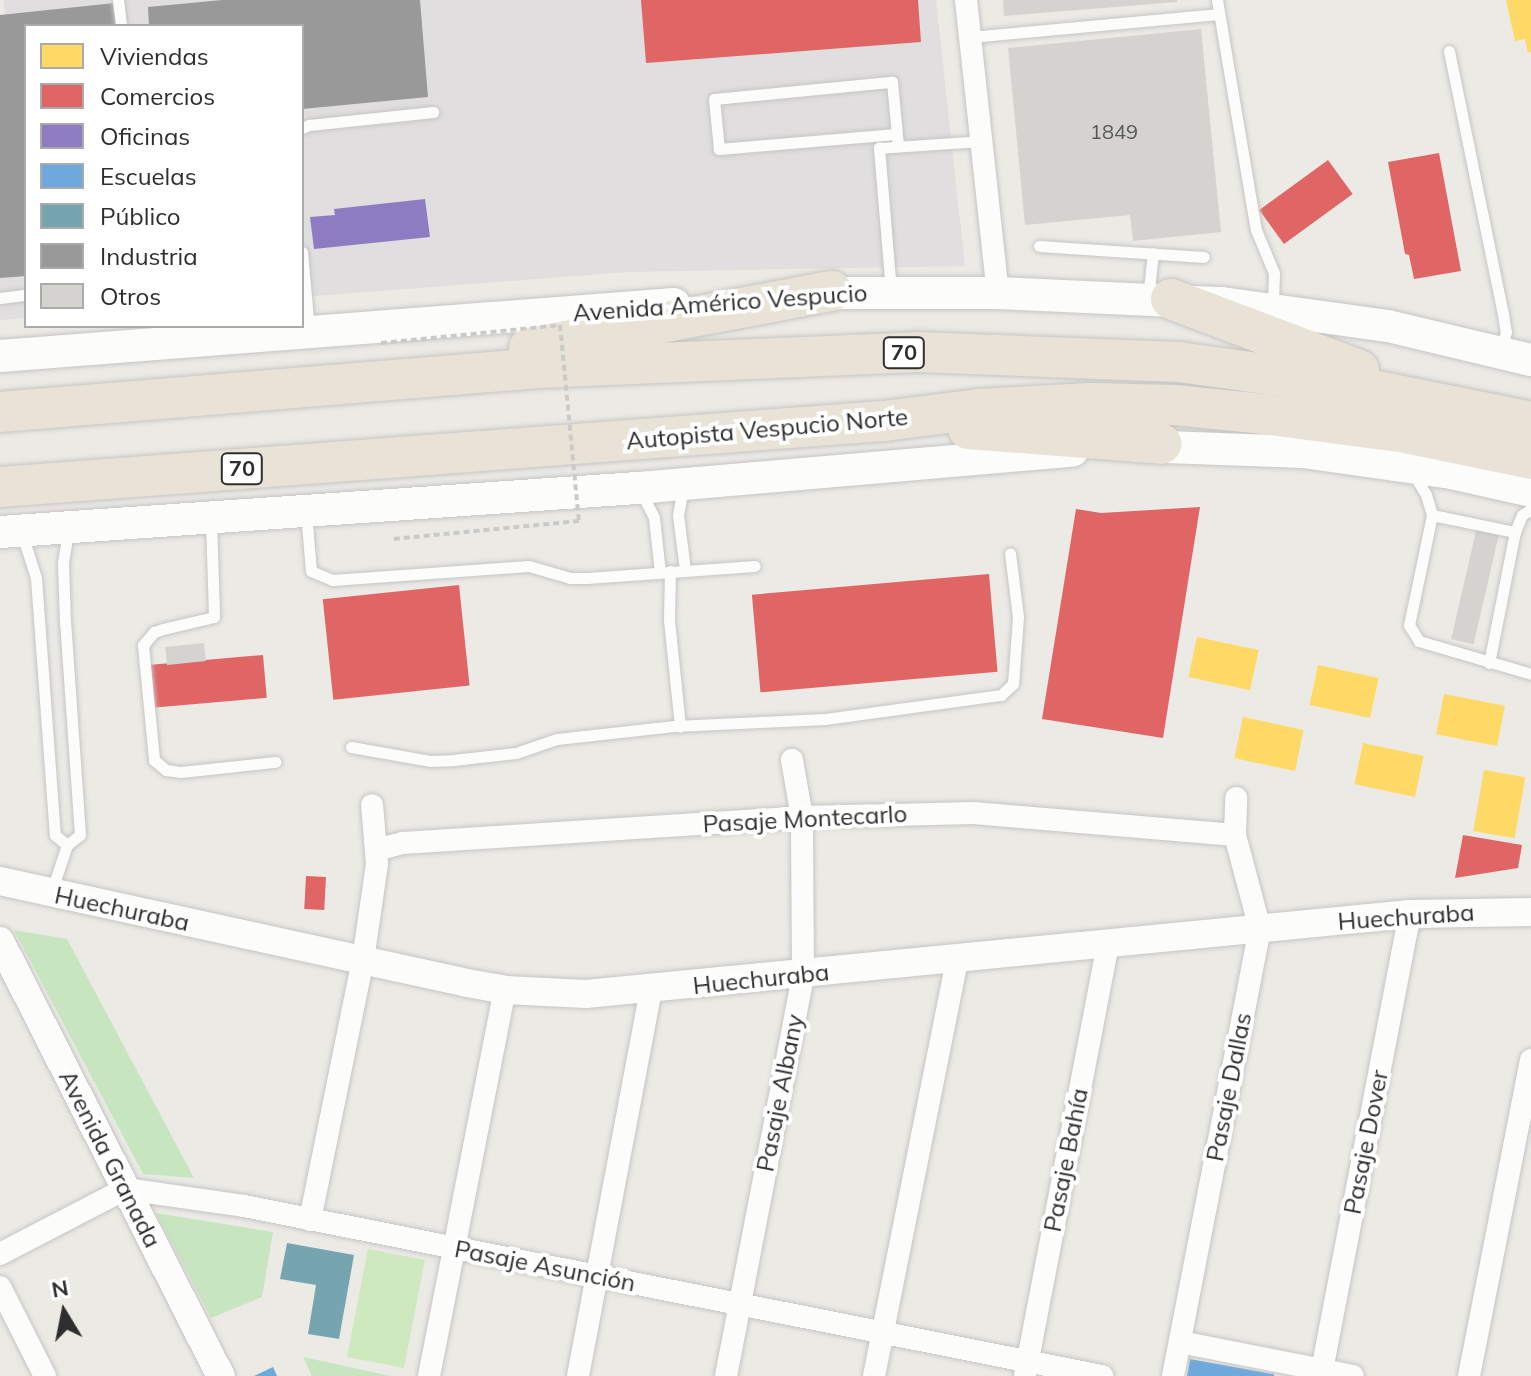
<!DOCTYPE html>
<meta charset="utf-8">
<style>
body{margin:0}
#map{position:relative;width:1531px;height:1376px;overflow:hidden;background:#ebeae5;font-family:Mulish,sans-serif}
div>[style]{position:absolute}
.industrial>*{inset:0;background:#e1dee0}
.green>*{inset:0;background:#c7e6c0}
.pitch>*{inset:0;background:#cfe9be;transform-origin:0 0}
.homes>*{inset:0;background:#ffd966;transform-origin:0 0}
.shops>*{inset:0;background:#e06666;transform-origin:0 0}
.offices>*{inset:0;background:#8e7cc3}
.schools>*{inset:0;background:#6fa8dc}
.public>*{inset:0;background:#76a5af}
.industry>*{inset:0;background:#999}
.building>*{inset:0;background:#d4d3d0;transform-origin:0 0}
.roads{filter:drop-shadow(0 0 2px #c6c5c4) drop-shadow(0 0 2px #c6c5c4)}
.service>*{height:11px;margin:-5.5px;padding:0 5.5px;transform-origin:5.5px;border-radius:5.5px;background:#fcfcfb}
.minor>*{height:22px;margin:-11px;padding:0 11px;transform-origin:11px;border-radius:11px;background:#fcfcfb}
.tertiary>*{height:28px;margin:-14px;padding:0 14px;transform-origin:14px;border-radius:14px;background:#fcfcfb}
.secondary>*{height:32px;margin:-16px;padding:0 16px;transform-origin:16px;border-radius:16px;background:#fcfcfb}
.motorway>*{height:40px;margin:-20px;padding:0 20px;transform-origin:20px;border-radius:20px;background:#e9e3d7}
.path-bridge>*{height:4px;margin-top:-2px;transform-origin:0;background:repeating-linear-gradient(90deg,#cacac9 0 6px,transparent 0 10px)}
span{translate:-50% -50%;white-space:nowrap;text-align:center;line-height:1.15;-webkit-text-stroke:8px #fff;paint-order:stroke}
.number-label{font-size:20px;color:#585857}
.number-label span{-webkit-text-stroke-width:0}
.shield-label span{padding:2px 6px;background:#fff;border:2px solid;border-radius:6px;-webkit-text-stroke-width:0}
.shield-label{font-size:22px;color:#2e2e2e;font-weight:700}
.street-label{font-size:24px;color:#2e2e2e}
.legend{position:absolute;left:24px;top:24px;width:280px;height:304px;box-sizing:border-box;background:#fff;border:2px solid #ababab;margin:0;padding:10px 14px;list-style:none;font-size:24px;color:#2e2e2e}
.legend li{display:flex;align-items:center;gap:16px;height:40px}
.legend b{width:40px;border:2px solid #ababab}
.north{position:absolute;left:24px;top:1272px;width:80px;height:80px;-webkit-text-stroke:6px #fff;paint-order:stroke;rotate:350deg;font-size:22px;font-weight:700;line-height:32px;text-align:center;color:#2e2e2e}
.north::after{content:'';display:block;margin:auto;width:28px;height:36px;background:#2e2e2e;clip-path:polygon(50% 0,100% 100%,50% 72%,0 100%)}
</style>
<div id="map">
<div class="industrial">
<i style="clip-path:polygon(3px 0,936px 0,965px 266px,627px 272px,302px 297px,302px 26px,26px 26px,26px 318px,0 320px,0 15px,5px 14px)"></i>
</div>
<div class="green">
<i style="clip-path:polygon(14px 930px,67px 939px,194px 1178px,143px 1174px)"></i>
<i style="clip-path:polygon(156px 1213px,273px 1232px,262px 1297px,211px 1318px)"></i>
<i style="clip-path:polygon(303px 1357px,391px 1376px,312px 1376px)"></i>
</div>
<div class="pitch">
<i style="left:368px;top:1249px;width:58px;height:110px;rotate:11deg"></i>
</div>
<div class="homes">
<i style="clip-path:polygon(1506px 0,1531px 0,1531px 52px,1528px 53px,1525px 39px,1515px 41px)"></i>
<i style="left:1197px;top:637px;width:63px;height:41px;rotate:12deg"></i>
<i style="left:1318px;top:665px;width:62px;height:41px;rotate:12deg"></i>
<i style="left:1444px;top:694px;width:62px;height:41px;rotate:11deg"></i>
<i style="left:1243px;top:717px;width:62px;height:42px;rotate:12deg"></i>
<i style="left:1363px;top:743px;width:62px;height:42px;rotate:12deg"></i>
<i style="left:1484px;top:770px;width:42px;height:62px;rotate:10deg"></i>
</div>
<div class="shops">
<i style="clip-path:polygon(641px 0,918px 0,921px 42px,646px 63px)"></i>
<i style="clip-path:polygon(1439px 153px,1461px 271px,1414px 279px,1409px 255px,1405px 254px,1388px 162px)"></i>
<i style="left:1328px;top:160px;width:42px;height:85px;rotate:54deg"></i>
<i style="clip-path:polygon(1200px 507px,1163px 738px,1042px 719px,1076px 509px,1101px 513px)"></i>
<i style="left:989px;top:574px;width:98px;height:238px;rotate:85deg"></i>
<i style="left:459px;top:585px;width:101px;height:137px;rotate:84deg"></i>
<i style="left:263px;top:655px;width:43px;height:115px;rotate:85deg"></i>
<i style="clip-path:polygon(1463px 835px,1522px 845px,1518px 868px,1455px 878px)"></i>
<i style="left:306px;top:876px;width:20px;height:33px;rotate:3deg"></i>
</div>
<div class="offices">
<i style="clip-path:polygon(425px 199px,430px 237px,314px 249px,310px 217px,335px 215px,334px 209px)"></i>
</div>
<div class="schools">
<i style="clip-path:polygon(1190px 1359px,1274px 1374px,1274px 1376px,1187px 1376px)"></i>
<i style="clip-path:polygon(273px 1367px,277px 1376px,254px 1376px)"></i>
</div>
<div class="public">
<i style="clip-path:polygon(287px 1243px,354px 1255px,339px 1339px,308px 1334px,316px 1285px,280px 1279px)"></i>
</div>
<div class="industry">
<i style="clip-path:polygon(222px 0,420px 0,428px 97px,302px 109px,302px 26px,149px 26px,148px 7px)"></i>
<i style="clip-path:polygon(115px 3px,117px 26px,26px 26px,26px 276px,0 278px,0 15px)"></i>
</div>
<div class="building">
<i style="clip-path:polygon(1003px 0,1177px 0,1177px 2px,1004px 16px)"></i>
<i style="clip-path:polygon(1201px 29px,1221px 232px,1133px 241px,1130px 215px,1025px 225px,1008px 48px)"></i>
<i style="left:1477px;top:527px;width:23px;height:115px;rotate:13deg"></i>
<i style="left:204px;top:643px;width:18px;height:39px;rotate:84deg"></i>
</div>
<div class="roads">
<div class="service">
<i style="left:118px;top:0;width:26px;rotate:83deg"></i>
<i style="left:1217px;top:0;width:233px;rotate:80.4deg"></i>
<i style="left:1256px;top:230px;width:47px;rotate:67.3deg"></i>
<i style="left:1274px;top:273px;width:35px;rotate:92deg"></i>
<i style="left:970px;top:37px;width:250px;rotate:-5.3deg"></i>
<i style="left:1449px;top:51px;width:268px;rotate:78.4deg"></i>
<i style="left:1503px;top:314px;width:18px;rotate:81deg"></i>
<i style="left:1506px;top:332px;width:20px;rotate:105deg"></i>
<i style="left:302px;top:128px;width:8px;rotate:-23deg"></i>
<i style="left:309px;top:125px;width:125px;rotate:-6deg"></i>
<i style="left:896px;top:134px;width:178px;rotate:175.2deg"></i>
<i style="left:719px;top:149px;width:50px;rotate:-95.7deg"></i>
<i style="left:714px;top:99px;width:179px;rotate:-5.5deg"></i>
<i style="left:892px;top:82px;width:64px;rotate:84.6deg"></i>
<i style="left:1039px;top:246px;width:165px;rotate:3.8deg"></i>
<i style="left:302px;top:252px;width:79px;rotate:84.9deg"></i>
<i style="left:891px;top:291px;width:144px;rotate:-94.8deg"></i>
<i style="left:879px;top:148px;width:103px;rotate:-3.9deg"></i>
<i style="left:0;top:298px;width:26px;rotate:-7deg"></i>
<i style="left:1148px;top:298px;width:45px;rotate:-83.7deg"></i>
<i style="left:1413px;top:473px;width:26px;rotate:59deg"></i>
<i style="left:1426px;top:495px;width:21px;rotate:73deg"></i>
<i style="left:1432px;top:515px;width:112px;rotate:101.8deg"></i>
<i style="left:1409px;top:625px;width:19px;rotate:58deg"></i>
<i style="left:1419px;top:641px;width:117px;rotate:16.4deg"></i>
<i style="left:683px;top:487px;width:28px;rotate:100deg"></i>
<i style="left:678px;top:515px;width:55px;rotate:82.7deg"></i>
<i style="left:641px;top:492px;width:29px;rotate:63deg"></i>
<i style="left:654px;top:518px;width:54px;rotate:83.7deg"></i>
<i style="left:306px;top:512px;width:59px;rotate:85.2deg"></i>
<i style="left:311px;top:571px;width:23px;rotate:23deg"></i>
<i style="left:332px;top:580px;width:197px;rotate:-4.1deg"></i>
<i style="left:529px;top:566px;width:43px;rotate:16.3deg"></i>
<i style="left:570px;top:578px;width:17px"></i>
<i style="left:587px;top:578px;width:168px;rotate:-4.1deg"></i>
<i style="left:1432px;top:515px;width:85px;rotate:11.6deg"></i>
<i style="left:211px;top:520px;width:97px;rotate:88.2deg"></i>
<i style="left:214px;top:617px;width:52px;rotate:166.8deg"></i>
<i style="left:163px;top:629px;width:9px;rotate:162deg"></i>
<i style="left:154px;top:632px;width:17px;rotate:130deg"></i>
<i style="left:143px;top:645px;width:116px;rotate:84.5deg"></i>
<i style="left:154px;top:760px;width:16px;rotate:40deg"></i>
<i style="left:166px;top:770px;width:15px;rotate:8deg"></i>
<i style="left:181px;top:772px;width:95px;rotate:-6.1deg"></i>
<i style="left:22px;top:534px;width:46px;rotate:72.3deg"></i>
<i style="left:36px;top:578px;width:258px;rotate:85.8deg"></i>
<i style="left:55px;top:835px;width:16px;rotate:40deg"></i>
<i style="left:670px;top:571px;width:49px;rotate:91.2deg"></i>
<i style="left:669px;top:620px;width:107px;rotate:84.1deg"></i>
<i style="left:1489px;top:663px;width:134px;rotate:-78.8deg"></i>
<i style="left:1515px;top:532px;width:18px;rotate:-68deg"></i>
<i style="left:1522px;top:515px;width:11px;rotate:-34deg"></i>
<i style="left:351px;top:747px;width:80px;rotate:10deg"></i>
<i style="left:430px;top:761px;width:23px;rotate:-2deg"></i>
<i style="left:453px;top:760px;width:63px;rotate:-6.3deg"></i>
<i style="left:516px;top:753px;width:43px;rotate:-18.9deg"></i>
<i style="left:557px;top:739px;width:118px;rotate:-6.3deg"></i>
<i style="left:674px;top:726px;width:151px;rotate:-2.7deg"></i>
<i style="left:825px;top:719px;width:178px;rotate:-7.8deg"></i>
<i style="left:1001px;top:695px;width:16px;rotate:-43deg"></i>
<i style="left:1013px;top:684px;width:67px;rotate:-85.7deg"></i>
<i style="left:1018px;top:617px;width:64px;rotate:-97.1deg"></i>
<i style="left:51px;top:893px;width:51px;rotate:-71.6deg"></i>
<i style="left:67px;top:845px;width:16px;rotate:-38deg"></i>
<i style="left:80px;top:835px;width:213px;rotate:-94deg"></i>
<i style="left:65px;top:623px;width:60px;rotate:-91.9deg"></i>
<i style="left:63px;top:563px;width:31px;rotate:-81deg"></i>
</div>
<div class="minor">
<i style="left:966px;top:0;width:295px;rotate:83.8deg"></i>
<i style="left:376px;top:850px;width:28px;rotate:-15deg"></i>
<i style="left:403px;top:843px;width:400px;rotate:-3.7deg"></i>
<i style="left:802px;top:817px;width:171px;rotate:-1.3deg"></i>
<i style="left:973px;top:813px;width:263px;rotate:4.8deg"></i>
<i style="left:310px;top:1220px;width:265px;rotate:-78.5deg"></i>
<i style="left:363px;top:960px;width:97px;rotate:-81.7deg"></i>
<i style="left:377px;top:864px;width:59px;rotate:-94.8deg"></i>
<i style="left:0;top:1254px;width:141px;rotate:-27.5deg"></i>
<i style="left:125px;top:1189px;width:120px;rotate:8.1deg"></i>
<i style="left:244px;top:1206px;width:875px;rotate:11.21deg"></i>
<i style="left:0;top:1287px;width:100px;rotate:63.2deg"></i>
<i style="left:1180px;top:1342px;width:176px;rotate:11.1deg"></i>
<i style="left:1322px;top:1370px;width:464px;rotate:-79.1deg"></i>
<i style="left:1025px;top:1375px;width:439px;rotate:-79.1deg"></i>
<i style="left:429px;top:1376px;width:393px;rotate:-78.9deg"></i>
<i style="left:578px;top:1376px;width:393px;rotate:-79.3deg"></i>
<i style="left:726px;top:1376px;width:408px;rotate:-79.1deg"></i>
<i style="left:803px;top:975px;width:158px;rotate:-90.4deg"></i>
<i style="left:802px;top:817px;width:58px;rotate:-100deg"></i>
<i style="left:874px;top:1376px;width:424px;rotate:-78.7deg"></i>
<i style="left:1173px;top:1376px;width:455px;rotate:-79deg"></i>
<i style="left:1260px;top:929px;width:97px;rotate:-104.9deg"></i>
<i style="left:1235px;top:835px;width:37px;rotate:-88deg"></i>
<i style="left:1469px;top:1376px;width:322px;rotate:-78.9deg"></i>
</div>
<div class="tertiary">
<i style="left:0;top:881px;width:478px;rotate:12.3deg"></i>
<i style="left:467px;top:983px;width:39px;rotate:10deg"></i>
<i style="left:505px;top:990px;width:81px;rotate:2.8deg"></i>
<i style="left:586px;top:994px;width:828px;rotate:-5.55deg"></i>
<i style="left:1410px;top:914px;width:121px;rotate:-0.9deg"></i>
<i style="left:0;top:941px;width:488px;rotate:63.1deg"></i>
</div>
<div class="secondary">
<i style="left:808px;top:293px;width:190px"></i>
<i style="left:998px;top:293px;width:224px;rotate:2.6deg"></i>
<i style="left:1222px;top:303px;width:168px;rotate:7.9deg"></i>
<i style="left:1388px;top:326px;width:147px;rotate:13.4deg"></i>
<i style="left:0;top:356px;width:676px;rotate:-4.41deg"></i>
<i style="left:1138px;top:446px;width:165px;rotate:2.1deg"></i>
<i style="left:1303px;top:452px;width:144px;rotate:8deg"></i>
<i style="left:1446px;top:472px;width:87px;rotate:12.6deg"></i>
<i style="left:0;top:532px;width:640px;rotate:-3.95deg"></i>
<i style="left:638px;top:488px;width:436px;rotate:-4.9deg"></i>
</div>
<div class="motorway">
<i style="left:1171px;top:299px;width:201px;rotate:20.7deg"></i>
<i style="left:529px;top:348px;width:308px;rotate:-10.7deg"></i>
<i style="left:0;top:412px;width:541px;rotate:-4.67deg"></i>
<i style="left:539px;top:368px;width:379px;rotate:-2.4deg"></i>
<i style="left:918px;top:352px;width:261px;rotate:2.2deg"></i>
<i style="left:1179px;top:362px;width:176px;rotate:7.9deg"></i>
<i style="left:1353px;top:386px;width:182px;rotate:11.4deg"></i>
<i style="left:968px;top:429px;width:194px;rotate:4.4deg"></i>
<i style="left:0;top:487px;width:886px;rotate:-4.27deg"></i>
<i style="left:884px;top:421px;width:96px;rotate:-7.2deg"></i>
<i style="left:979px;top:409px;width:111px;rotate:-3.1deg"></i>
<i style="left:1090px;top:403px;width:85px;rotate:1.3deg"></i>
<i style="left:1175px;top:405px;width:88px;rotate:5.8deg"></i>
<i style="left:1263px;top:414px;width:138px;rotate:7.5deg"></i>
<i style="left:1400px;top:432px;width:134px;rotate:11.6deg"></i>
</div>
</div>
<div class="path-bridge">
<i style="left:381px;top:343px;width:180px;rotate:-5.7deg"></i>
<i style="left:560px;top:325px;width:197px;rotate:84.5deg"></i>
<i style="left:579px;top:521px;width:187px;rotate:174.5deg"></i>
</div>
<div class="number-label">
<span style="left:1114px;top:131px">1849</span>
</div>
<div class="shield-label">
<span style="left:904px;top:353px">70</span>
<span style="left:242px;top:469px">70</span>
</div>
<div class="street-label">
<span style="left:720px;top:303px;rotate:-4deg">Avenida Américo Vespucio</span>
<span style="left:767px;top:429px;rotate:-5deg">Autopista Vespucio Norte</span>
<span style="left:805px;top:819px;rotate:-3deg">Pasaje Montecarlo</span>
<span style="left:122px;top:909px;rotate:12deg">Huechuraba</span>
<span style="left:1406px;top:917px;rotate:-4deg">Huechuraba</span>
<span style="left:761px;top:979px;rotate:-6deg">Huechuraba</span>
<span style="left:1229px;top:1087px;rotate:-79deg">Pasaje Dallas</span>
<span style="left:780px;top:1093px;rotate:-79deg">Pasaje Albany</span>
<span style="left:1366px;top:1142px;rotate:-79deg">Pasaje Dover</span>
<span style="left:110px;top:1159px;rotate:63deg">Avenida Granada</span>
<span style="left:1066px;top:1160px;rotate:-79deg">Pasaje Bahía</span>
<span style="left:545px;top:1266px;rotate:11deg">Pasaje Asunción</span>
</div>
<ul class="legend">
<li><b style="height:22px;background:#ffd966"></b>Viviendas</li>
<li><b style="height:22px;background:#e06666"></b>Comercios</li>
<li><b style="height:22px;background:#8e7cc3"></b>Oficinas</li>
<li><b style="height:22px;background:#6fa8dc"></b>Escuelas</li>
<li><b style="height:22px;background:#76a5af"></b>Público</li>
<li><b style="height:22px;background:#999"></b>Industria</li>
<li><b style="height:22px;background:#d4d3d0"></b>Otros</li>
</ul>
<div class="north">N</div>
</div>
